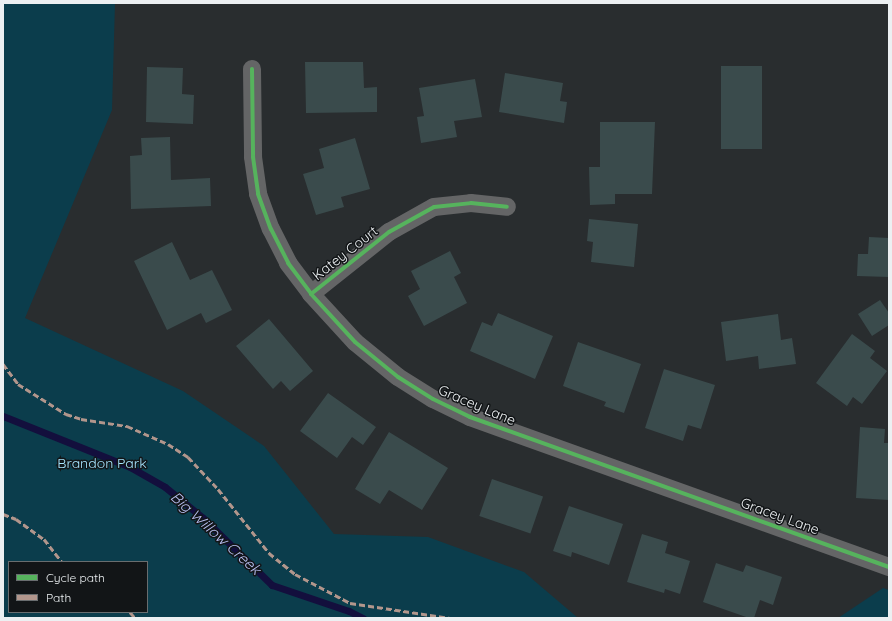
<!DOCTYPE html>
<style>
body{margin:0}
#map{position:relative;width:892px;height:621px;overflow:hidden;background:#292d2f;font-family:Quicksand,sans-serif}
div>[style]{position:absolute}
.green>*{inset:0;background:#0b3d4c}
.stream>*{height:7px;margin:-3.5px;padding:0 3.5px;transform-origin:3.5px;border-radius:3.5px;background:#130f3d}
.building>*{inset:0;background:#3a4b4c;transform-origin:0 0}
.street>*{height:18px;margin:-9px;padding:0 9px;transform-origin:9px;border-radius:9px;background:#646566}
.quiet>*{height:3px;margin-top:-1.5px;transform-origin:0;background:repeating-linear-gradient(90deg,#b2968c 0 6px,transparent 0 9px)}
.cycleway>*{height:4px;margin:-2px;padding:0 2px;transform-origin:2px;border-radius:2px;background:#56b35d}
span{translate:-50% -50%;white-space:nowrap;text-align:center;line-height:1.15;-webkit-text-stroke:3px #121517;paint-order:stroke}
.street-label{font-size:14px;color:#ecf0f2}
.park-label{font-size:14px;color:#a5e3fd}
.water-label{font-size:15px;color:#b8bff2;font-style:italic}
.frame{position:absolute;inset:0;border:4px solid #ecf0f2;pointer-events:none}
.legend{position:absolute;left:8px;top:561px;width:140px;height:52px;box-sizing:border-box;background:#121517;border:1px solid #696d6f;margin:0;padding:5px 7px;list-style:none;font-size:12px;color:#ecf0f2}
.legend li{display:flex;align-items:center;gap:8px;height:20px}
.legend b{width:20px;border:1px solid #696d6f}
</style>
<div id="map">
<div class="green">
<i style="clip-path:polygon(evenodd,3px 3px,115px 3px,112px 110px,25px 318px,183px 391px,264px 446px,334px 534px,428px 537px,524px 572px,578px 618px,3px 618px,3px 3px,9px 562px,147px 562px,147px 612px,9px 612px,9px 562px)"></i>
<i style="clip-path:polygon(883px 588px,889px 590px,889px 618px,838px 618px)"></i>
</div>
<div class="stream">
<i style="left:3px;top:416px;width:137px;rotate:21.9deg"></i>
<i style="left:130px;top:467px;width:40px;rotate:29.7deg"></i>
<i style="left:165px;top:487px;width:49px;rotate:39.2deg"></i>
<i style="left:203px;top:518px;width:96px;rotate:44.2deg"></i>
<i style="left:272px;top:585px;width:81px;rotate:18.7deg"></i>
<i style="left:349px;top:611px;width:16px;rotate:27deg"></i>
</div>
<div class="building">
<i style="clip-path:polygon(305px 62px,363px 62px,364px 88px,377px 87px,377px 112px,306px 113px)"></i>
<i style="left:721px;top:66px;width:41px;height:83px"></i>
<i style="clip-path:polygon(147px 67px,183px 68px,182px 94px,194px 95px,193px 124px,146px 122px)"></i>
<i style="clip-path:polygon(505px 73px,563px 83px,560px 101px,567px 102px,564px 123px,499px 112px)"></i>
<i style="clip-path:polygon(475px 79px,482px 117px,454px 121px,457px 137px,421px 143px,417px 117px,424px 116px,419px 88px)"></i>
<i style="clip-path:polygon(600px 122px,655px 122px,652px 194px,615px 194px,615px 204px,590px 205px,589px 167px,600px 167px)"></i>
<i style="clip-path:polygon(170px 137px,171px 180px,210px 178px,211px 206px,131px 209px,130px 156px,142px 155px,141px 138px)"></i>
<i style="clip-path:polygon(355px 138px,370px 189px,341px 197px,344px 207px,316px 215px,303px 174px,324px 168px,319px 149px)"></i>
<i style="clip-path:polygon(589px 219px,638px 224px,634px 267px,591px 262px,593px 242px,587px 241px)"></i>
<i style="clip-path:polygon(869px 237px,889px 238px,889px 277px,857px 276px,858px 254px,868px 254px)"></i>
<i style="clip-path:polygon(172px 242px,190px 280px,212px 270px,232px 310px,206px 323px,201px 313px,167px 330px,134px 261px)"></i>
<i style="clip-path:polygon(450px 251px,461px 273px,454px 277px,467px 303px,424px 326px,408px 296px,420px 289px,411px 271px)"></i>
<i style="clip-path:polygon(880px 300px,889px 313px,889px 325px,872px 336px,858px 314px)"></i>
<i style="clip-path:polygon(498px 313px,553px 336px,535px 379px,470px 351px,482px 322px,492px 326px)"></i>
<i style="clip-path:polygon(778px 314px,781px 340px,792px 338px,796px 364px,759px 369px,758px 356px,726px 361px,721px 322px)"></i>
<i style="clip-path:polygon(269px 319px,313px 371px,290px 391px,281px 381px,273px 389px,236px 346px)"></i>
<i style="clip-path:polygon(852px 334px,875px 351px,870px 358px,887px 371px,862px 404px,853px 397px,847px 406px,816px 383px)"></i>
<i style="clip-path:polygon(578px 342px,641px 364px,624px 413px,604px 406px,606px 402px,563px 386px)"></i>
<i style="clip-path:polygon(664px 369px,715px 385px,701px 429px,688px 425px,683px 441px,645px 428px)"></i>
<i style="clip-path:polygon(328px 393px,376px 427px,363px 445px,352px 437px,337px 458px,300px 431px)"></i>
<i style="clip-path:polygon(860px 427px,885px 429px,884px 443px,889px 443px,889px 500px,856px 498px)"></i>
<i style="clip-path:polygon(389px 432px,448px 468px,422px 510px,389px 490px,380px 504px,355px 489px)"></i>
<i style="left:492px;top:479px;width:54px;height:39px;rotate:19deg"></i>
<i style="clip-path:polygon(569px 506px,623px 524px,609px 565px,572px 552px,571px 557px,553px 551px)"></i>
<i style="clip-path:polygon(642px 534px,668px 542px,665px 553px,690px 561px,680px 594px,665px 589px,664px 593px,627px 582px)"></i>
<i style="clip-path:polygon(716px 563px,743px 572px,746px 565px,782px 577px,773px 605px,760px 600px,754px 618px,749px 618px,703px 602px)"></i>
</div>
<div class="street">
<i style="left:252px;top:69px;width:88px;rotate:89.3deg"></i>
<i style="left:253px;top:157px;width:37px;rotate:82deg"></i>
<i style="left:258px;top:194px;width:37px;rotate:70deg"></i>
<i style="left:271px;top:229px;width:38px;rotate:63deg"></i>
<i style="left:288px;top:263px;width:39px;rotate:53deg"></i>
<i style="left:311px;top:294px;width:65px;rotate:47.5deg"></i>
<i style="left:355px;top:342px;width:55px;rotate:39.1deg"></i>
<i style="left:398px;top:377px;width:41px;rotate:32.2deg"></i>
<i style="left:433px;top:399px;width:41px;rotate:25.9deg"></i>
<i style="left:470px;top:417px;width:445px;rotate:19.7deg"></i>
<i style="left:311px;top:294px;width:100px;rotate:-38.5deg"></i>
<i style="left:389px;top:232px;width:51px;rotate:-29.1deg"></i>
<i style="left:434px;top:207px;width:37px;rotate:-6deg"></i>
<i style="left:471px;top:203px;width:36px;rotate:6deg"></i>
</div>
<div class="quiet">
<i style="left:3px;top:364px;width:25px;rotate:53deg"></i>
<i style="left:18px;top:384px;width:57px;rotate:32deg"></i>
<i style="left:66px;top:414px;width:16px;rotate:18deg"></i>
<i style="left:81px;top:419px;width:47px;rotate:8.7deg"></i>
<i style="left:127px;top:426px;width:45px;rotate:23.7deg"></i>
<i style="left:168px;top:444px;width:24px;rotate:33deg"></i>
<i style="left:188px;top:457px;width:44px;rotate:46.8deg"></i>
<i style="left:218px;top:489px;width:82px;rotate:51.4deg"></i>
<i style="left:269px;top:553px;width:33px;rotate:39deg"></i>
<i style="left:295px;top:574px;width:62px;rotate:27.8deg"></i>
<i style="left:350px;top:603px;width:101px;rotate:8.5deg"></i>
<i style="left:3px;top:514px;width:14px;rotate:21deg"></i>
<i style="left:16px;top:519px;width:34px;rotate:36deg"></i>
<i style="left:44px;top:539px;width:29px;rotate:52deg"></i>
<i style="left:130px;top:612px;width:8px;rotate:50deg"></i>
</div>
<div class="cycleway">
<i style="left:252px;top:69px;width:88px;rotate:89.3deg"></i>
<i style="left:253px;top:157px;width:37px;rotate:82deg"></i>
<i style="left:258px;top:194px;width:37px;rotate:70deg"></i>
<i style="left:271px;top:229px;width:38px;rotate:63deg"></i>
<i style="left:288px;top:263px;width:39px;rotate:53deg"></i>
<i style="left:311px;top:294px;width:65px;rotate:47.5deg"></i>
<i style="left:355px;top:342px;width:55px;rotate:39.1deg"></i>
<i style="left:398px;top:377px;width:41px;rotate:32.2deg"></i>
<i style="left:433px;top:399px;width:41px;rotate:25.9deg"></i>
<i style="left:470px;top:417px;width:445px;rotate:19.7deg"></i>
<i style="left:311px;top:294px;width:100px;rotate:-38.5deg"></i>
<i style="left:389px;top:232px;width:51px;rotate:-29.1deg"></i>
<i style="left:434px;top:207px;width:37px;rotate:-6deg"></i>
<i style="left:471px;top:203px;width:36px;rotate:6deg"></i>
</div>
<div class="street-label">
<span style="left:345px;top:253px;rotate:-38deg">Katey Court</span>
<span style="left:477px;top:405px;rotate:23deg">Gracey Lane</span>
<span style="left:780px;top:516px;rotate:20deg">Gracey Lane</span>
</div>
<div class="park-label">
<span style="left:102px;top:463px">Brandon Park</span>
</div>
<div class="water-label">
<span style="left:216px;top:533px;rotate:42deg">Big Willow Creek</span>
</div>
<div class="frame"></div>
<ul class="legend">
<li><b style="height:5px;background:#56b35d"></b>Cycle path</li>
<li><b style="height:5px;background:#b2968c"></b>Path</li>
</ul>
</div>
